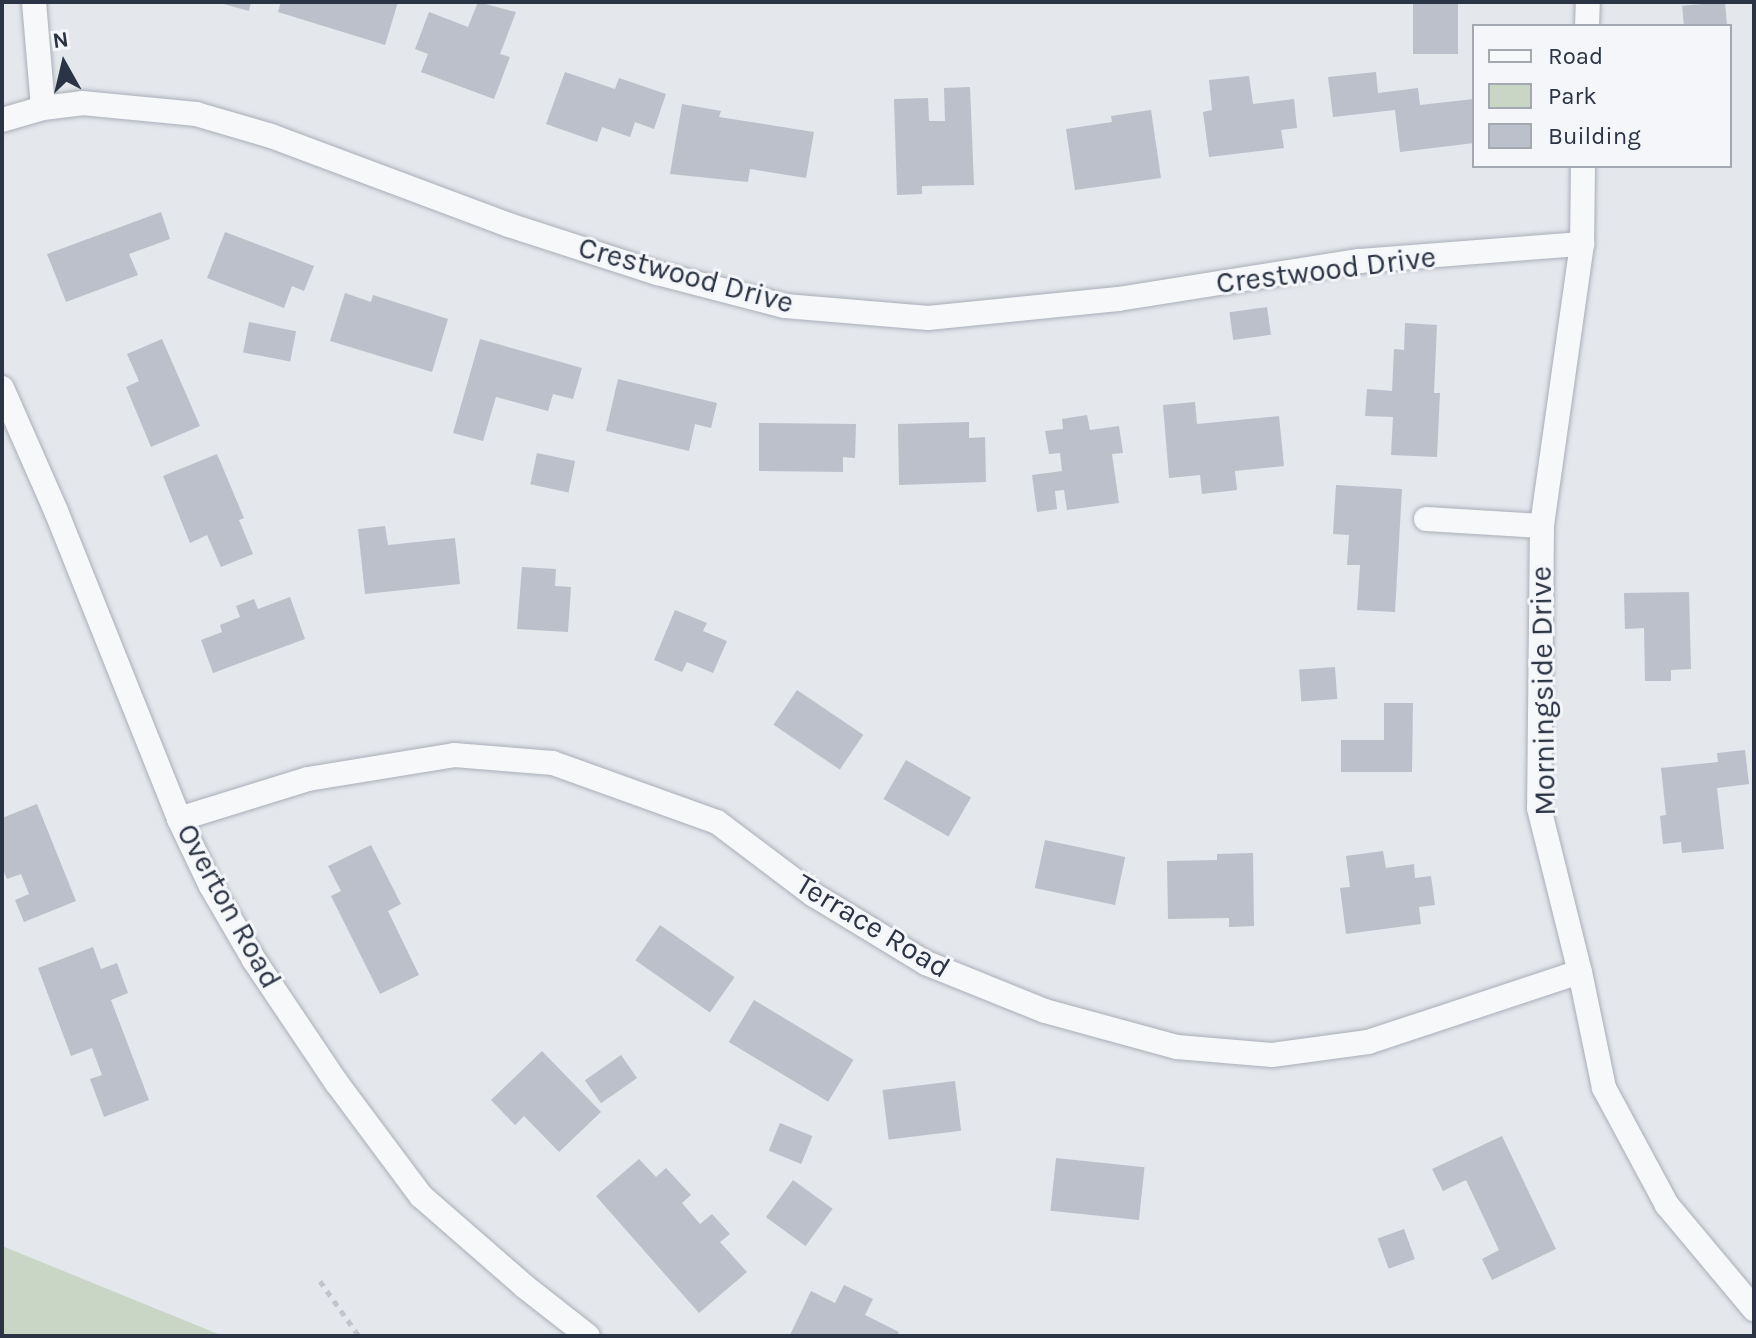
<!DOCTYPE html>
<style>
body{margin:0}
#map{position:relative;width:1756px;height:1338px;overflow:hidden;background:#e4e7ec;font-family:Karla,sans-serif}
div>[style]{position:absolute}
.green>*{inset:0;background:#c9d6c5}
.building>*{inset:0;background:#bbc0ca;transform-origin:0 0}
.path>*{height:5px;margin-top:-2.5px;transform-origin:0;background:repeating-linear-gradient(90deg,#c2c5cb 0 6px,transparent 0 12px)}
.roads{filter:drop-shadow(0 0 2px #a9aeb7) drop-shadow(0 0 2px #a9aeb7)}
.street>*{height:24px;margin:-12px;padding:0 12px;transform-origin:12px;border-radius:12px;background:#f7f8fa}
span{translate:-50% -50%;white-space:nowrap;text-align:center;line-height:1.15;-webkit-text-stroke:6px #f4f6f9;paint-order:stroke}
.street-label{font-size:30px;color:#2b3445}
.frame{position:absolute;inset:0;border:4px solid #2b3445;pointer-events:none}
.legend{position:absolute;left:1472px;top:24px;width:260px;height:144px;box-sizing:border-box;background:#f4f6f9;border:2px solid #a4a8b1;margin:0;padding:10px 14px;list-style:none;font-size:24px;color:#2b3445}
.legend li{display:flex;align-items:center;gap:16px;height:40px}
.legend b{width:40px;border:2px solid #a4a8b1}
.north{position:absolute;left:24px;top:24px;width:80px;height:80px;-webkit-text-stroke:6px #f4f6f9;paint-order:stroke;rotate:352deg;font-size:22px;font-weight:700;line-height:32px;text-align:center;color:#2b3445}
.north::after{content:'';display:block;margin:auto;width:28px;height:36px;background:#2b3445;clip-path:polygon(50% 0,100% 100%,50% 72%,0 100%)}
</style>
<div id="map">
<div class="green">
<i style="clip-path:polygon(2px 1246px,223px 1336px,2px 1336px)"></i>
</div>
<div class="building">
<i style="clip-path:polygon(216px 2px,251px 2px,249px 11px)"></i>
<i style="clip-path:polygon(281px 2px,398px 2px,385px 45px,278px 12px)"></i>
<i style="clip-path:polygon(478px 2px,516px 12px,500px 54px,510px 57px,494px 99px,421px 72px,428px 54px,415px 49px,429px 12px,468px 27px)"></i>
<i style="left:1413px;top:2px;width:45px;height:52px"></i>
<i style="left:1725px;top:2px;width:24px;height:43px;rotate:85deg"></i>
<i style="clip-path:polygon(565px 72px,615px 89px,619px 78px,666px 94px,654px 129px,635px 122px,630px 137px,602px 127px,597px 142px,546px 124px)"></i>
<i style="clip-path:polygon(1376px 72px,1378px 93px,1418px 88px,1420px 105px,1474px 99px,1474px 143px,1400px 152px,1395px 110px,1333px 117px,1328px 77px)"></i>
<i style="clip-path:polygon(1249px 76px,1253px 104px,1294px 99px,1297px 128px,1281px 130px,1284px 148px,1209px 157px,1203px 112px,1212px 110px,1209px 80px)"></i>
<i style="clip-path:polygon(970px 87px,974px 185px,922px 186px,922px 194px,897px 195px,894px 99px,928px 98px,929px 121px,945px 121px,944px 88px)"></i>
<i style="clip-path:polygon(682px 104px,721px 111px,719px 117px,814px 132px,806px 178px,750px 169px,748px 182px,670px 174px)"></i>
<i style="clip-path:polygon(1151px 110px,1161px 178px,1075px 190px,1066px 129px,1112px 122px,1111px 116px)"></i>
<i style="clip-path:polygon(161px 212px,170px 239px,129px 254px,138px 275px,66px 302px,47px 254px)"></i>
<i style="clip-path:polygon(225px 232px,314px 266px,304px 291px,292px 286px,284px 308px,207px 278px)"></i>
<i style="clip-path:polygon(345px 293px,371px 302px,373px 295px,448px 319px,432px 372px,330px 341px)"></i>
<i style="left:1267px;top:307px;width:28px;height:38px;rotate:82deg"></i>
<i style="left:249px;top:322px;width:48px;height:31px;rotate:11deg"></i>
<i style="clip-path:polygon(1405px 323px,1437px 325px,1434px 393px,1440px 393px,1437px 457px,1391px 455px,1393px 417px,1365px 416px,1367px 389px,1392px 391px,1394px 349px,1404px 350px)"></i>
<i style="clip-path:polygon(162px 339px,200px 426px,151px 447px,126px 387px,139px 381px,127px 354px)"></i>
<i style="clip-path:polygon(480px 339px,582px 368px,573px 399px,553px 394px,548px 411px,496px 397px,483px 441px,453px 433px)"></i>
<i style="clip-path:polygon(618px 379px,717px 403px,711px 428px,695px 424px,689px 451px,606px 431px)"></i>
<i style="clip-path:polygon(1195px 402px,1197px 424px,1279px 416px,1284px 466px,1235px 471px,1237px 490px,1202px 494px,1200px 475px,1169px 478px,1163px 405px)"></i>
<i style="clip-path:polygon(1087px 415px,1090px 430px,1119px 426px,1123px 453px,1112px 454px,1119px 503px,1067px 510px,1064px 490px,1055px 491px,1057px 509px,1037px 512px,1032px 475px,1062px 471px,1060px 453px,1049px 454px,1045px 431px,1063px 429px,1062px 419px)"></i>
<i style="clip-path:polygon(969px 422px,969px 438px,985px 437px,986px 482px,899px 485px,898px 424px)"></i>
<i style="clip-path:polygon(759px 423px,856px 424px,855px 458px,843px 457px,843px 472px,759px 471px)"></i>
<i style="left:537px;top:453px;width:39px;height:32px;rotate:12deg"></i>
<i style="clip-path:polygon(217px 454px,244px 518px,239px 520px,253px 554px,221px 567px,207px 535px,190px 543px,163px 476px)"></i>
<i style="clip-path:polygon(1336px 485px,1402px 489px,1395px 612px,1357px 610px,1360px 565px,1347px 565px,1349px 535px,1333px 534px)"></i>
<i style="clip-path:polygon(385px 526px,388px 545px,455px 538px,460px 584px,365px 594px,358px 529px)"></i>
<i style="clip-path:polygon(522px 567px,556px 569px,555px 586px,571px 587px,568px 632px,517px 629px)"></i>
<i style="clip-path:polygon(1689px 592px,1691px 669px,1671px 670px,1671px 681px,1645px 681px,1644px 628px,1625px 629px,1624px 593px)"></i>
<i style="clip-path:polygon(290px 597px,305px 639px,213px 673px,201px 640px,222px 632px,220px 625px,240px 617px,236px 606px,254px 599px,258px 609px)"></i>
<i style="clip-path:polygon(675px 610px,707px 623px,703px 631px,727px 641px,713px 673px,687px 662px,682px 672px,654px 660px)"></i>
<i style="left:1335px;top:667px;width:32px;height:36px;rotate:86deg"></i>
<i style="left:797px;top:690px;width:80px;height:42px;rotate:34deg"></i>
<i style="clip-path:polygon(1384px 703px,1413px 703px,1412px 772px,1341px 772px,1341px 740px,1384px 740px)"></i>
<i style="clip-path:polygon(1745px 750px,1749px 784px,1717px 788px,1724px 849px,1682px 853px,1681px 842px,1663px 844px,1660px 816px,1666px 815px,1661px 768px,1718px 762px,1717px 753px)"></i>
<i style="left:906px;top:760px;width:75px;height:45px;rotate:30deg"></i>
<i style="clip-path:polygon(37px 804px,76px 901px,24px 922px,15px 900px,29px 894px,21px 874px,7px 879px,2px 867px,2px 818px)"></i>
<i style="left:1045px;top:840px;width:82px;height:49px;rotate:12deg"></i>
<i style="clip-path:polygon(371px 845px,401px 904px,388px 911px,419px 975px,380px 994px,331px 896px,341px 891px,328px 866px)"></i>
<i style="clip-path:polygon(1383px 851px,1386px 868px,1414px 864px,1415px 878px,1431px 876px,1435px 905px,1419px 907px,1421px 924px,1346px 934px,1340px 888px,1350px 887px,1346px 856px)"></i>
<i style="clip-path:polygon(1253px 853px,1254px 926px,1229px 927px,1229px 918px,1168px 919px,1167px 861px,1217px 860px,1217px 854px)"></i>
<i style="left:660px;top:925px;width:91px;height:43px;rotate:35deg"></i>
<i style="clip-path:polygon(93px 947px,101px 969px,117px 963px,128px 993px,111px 1000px,149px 1100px,104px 1117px,90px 1079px,102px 1075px,92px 1048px,71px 1056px,38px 968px)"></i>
<i style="left:754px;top:1000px;width:116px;height:49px;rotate:31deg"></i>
<i style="clip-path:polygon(542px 1051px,601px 1112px,559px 1152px,524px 1116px,515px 1125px,491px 1100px)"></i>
<i style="left:621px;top:1055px;width:28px;height:44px;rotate:55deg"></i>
<i style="left:955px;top:1081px;width:50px;height:73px;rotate:83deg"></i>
<i style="left:780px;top:1123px;width:35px;height:30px;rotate:22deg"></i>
<i style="clip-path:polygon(1502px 1136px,1556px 1249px,1492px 1280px,1482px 1259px,1499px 1250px,1466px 1180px,1443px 1191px,1432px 1169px)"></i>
<i style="left:1056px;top:1158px;width:89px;height:53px;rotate:6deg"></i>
<i style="clip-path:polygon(639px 1159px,656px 1177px,666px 1168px,691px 1195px,682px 1203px,700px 1224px,712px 1214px,730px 1234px,720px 1242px,747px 1272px,699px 1313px,596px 1196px)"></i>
<i style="left:793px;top:1180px;width:49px;height:46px;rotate:36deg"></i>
<i style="left:1404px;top:1229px;width:32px;height:28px;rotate:70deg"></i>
<i style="clip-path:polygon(844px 1285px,873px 1299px,865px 1315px,899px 1332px,897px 1336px,790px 1335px,811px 1291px,835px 1303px)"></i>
</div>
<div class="path">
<i style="left:320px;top:1281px;width:67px;rotate:54.7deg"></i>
</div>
<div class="roads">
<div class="street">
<i style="left:34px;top:2px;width:106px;rotate:85.1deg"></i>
<i style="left:1587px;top:26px;width:24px;rotate:-88deg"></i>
<i style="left:2px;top:120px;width:43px;rotate:-16.3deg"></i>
<i style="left:43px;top:108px;width:39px;rotate:-7deg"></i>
<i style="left:82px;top:103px;width:115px;rotate:5.5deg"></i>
<i style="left:196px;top:114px;width:78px;rotate:16.3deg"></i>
<i style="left:271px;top:136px;width:254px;rotate:20.5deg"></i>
<i style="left:509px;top:225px;width:156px;rotate:18deg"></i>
<i style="left:657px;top:273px;width:132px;rotate:14.5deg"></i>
<i style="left:785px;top:306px;width:144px;rotate:4.8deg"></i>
<i style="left:928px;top:318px;width:191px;rotate:-5.7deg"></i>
<i style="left:1118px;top:299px;width:244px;rotate:-9deg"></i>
<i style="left:1359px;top:261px;width:224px;rotate:-4.4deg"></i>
<i style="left:1583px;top:166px;width:78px;rotate:90.7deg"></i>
<i style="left:1582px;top:244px;width:285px;rotate:98.1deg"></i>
<i style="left:1542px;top:526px;width:282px;rotate:90.6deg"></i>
<i style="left:1539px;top:808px;width:169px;rotate:76deg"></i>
<i style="left:1580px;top:972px;width:118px;rotate:78.3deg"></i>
<i style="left:1604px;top:1088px;width:133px;rotate:61.7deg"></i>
<i style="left:1667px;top:1205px;width:136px;rotate:50.1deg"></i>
<i style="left:2px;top:388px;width:134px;rotate:66.3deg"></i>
<i style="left:56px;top:511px;width:332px;rotate:68.2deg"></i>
<i style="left:179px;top:819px;width:74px;rotate:64.5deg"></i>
<i style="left:211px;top:886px;width:86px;rotate:59.8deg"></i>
<i style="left:254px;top:960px;width:147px;rotate:56.1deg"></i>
<i style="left:336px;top:1082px;width:142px;rotate:53.3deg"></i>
<i style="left:421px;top:1196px;width:137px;rotate:41.1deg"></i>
<i style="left:524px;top:1286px;width:81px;rotate:38deg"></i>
<i style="left:1426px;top:519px;width:116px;rotate:3.5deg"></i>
<i style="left:179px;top:819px;width:135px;rotate:-17.2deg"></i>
<i style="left:308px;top:779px;width:148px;rotate:-9.3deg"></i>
<i style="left:454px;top:755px;width:99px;rotate:4.6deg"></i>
<i style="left:553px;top:763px;width:174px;rotate:19.8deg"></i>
<i style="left:717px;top:822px;width:121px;rotate:37deg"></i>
<i style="left:814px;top:895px;width:131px;rotate:31.3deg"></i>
<i style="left:926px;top:963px;width:128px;rotate:22deg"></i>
<i style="left:1045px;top:1011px;width:137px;rotate:15.3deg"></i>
<i style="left:1177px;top:1047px;width:95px;rotate:4.8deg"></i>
<i style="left:1272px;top:1055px;width:97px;rotate:-7.7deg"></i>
<i style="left:1368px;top:1042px;width:223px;rotate:-18.3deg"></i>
</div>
</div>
<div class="street-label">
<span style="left:1326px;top:270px;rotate:-7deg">Crestwood Drive</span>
<span style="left:686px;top:275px;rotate:15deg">Crestwood Drive</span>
<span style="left:1543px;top:691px;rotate:-91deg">Morningside Drive</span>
<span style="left:229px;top:906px;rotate:61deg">Overton Road</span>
<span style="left:873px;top:926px;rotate:31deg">Terrace Road</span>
</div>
<div class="frame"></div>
<ul class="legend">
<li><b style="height:10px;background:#f7f8fa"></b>Road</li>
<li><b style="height:22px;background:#c9d6c5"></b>Park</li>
<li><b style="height:22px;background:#bbc0ca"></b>Building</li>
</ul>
<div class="north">N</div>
</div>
